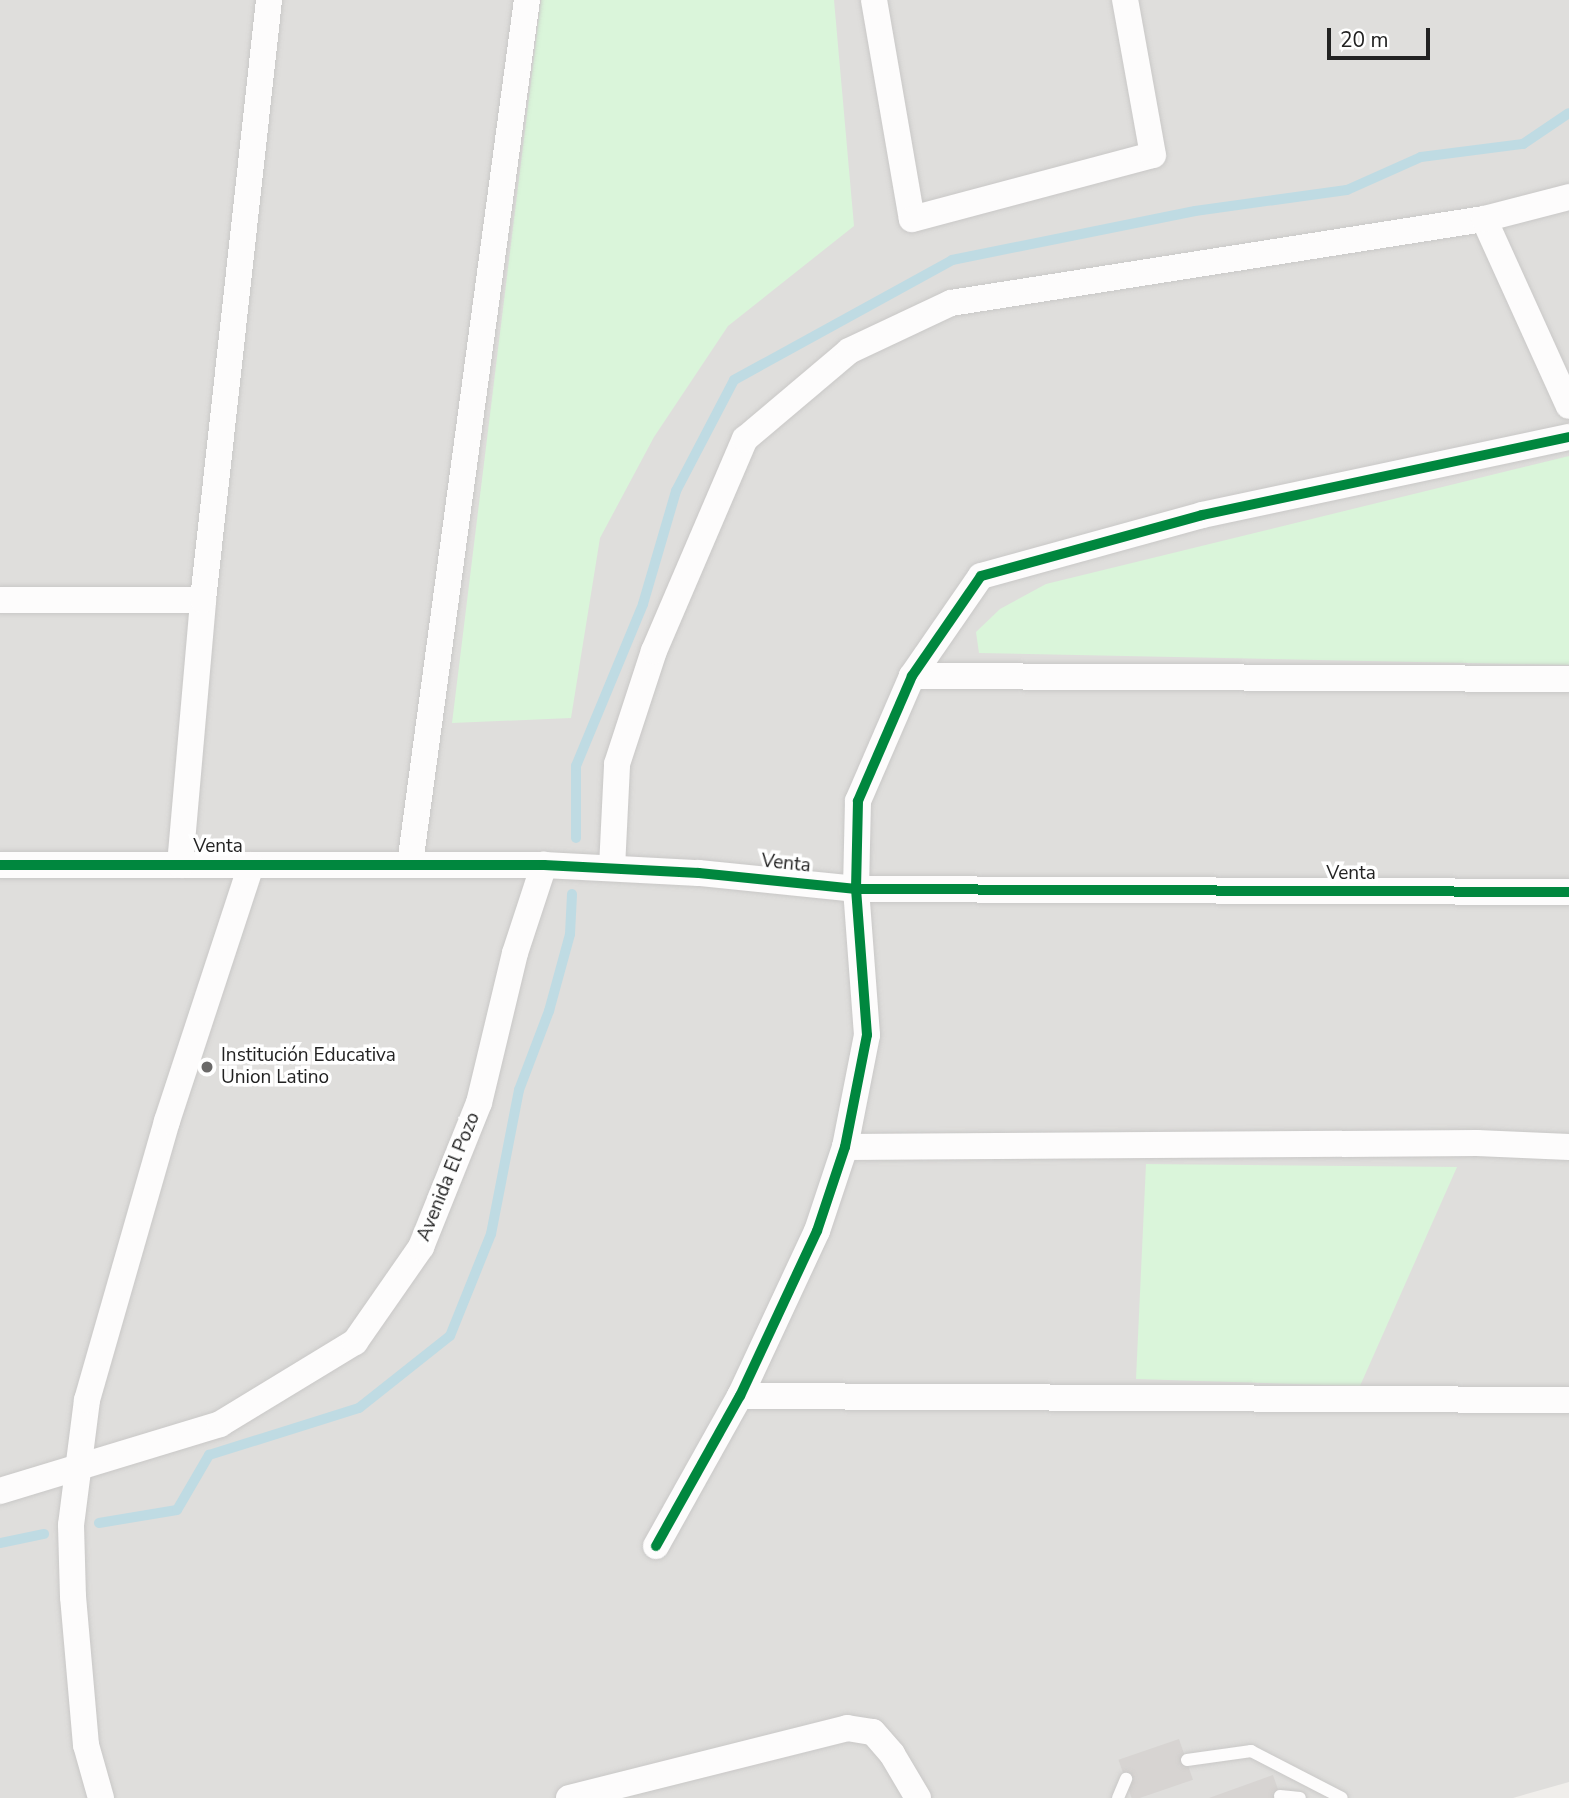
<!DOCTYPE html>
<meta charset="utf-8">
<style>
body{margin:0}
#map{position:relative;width:1569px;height:1798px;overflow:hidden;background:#f0eeeb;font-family:"Nunito Sans",sans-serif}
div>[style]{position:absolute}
.residential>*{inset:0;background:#dfdedc}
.park>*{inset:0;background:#daf5da}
.stream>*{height:10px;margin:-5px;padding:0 5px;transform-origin:5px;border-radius:5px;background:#bfdbe3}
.building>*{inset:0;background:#d7d4d2;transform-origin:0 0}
.roads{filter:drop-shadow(0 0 2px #c9c8c7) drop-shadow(0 0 2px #c9c8c7)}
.lane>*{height:12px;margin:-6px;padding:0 6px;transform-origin:6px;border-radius:6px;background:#fdfcfc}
.street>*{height:26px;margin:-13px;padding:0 13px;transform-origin:13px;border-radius:13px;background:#fdfcfc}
.cycleway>*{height:10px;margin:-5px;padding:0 5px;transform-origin:5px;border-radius:5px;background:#00873e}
.dots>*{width:19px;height:19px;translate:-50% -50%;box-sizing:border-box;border:4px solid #fff;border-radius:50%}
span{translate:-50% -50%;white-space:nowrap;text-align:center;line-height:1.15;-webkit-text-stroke:7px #fff;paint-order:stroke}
.street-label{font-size:19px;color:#222}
.poi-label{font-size:19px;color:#222}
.left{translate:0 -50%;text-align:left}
.scale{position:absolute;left:1327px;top:28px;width:103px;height:32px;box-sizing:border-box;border:4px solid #222;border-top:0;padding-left:9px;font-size:21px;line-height:24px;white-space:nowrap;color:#222;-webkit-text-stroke:5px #fff;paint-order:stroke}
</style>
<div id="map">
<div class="residential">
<i style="clip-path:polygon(0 0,1569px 0,1569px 1782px,1513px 1798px,0 1798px)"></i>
</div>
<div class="park">
<i style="clip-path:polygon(541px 0,834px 0,854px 226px,728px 326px,654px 437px,600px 538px,571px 718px,452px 723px)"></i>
<i style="clip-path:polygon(1569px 456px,1569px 665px,979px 653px,976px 632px,1000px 609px,1046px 584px)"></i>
<i style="clip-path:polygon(1146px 1164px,1457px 1167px,1360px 1386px,1136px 1379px)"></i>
</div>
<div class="stream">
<i style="left:576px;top:838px;width:72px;rotate:-90deg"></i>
<i style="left:576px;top:766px;width:175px;rotate:-67.5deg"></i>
<i style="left:643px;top:604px;width:118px;rotate:-73.7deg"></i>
<i style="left:676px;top:491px;width:125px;rotate:-62.4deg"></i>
<i style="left:734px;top:380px;width:249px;rotate:-28.8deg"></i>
<i style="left:952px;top:260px;width:248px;rotate:-11.4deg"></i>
<i style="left:1195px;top:211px;width:153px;rotate:-7.9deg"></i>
<i style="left:1347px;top:190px;width:81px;rotate:-24deg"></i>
<i style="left:1421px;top:157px;width:103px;rotate:-7.3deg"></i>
<i style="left:1523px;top:144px;width:55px;rotate:-34deg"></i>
<i style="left:99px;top:1523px;width:79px;rotate:-9.5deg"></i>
<i style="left:177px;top:1510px;width:64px;rotate:-59.8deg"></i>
<i style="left:209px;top:1455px;width:157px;rotate:-17.4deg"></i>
<i style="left:359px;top:1408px;width:116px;rotate:-38.4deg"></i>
<i style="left:450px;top:1336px;width:110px;rotate:-68.1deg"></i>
<i style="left:491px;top:1234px;width:147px;rotate:-79deg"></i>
<i style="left:519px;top:1090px;width:85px;rotate:-69.2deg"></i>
<i style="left:549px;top:1011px;width:80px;rotate:-74.7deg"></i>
<i style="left:570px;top:934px;width:40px;rotate:-87.1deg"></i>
<i style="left:0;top:1543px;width:45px;rotate:-11.6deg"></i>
</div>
<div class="building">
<i style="left:1179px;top:1739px;width:43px;height:64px;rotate:71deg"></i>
<i style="clip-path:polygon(1273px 1775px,1281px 1798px,1209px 1798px)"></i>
</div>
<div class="roads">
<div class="lane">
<i style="left:1187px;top:1760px;width:65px;rotate:-8deg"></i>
<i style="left:1251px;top:1751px;width:102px;rotate:27.3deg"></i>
<i style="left:1280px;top:1796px;width:20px;rotate:6deg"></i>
<i style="left:1118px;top:1798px;width:21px;rotate:-67deg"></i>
</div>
<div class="street">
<i style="left:874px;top:0;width:222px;rotate:80.2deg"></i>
<i style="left:912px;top:219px;width:249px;rotate:-14.9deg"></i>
<i style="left:1153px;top:155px;width:158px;rotate:-100.2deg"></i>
<i style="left:1484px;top:219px;width:205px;rotate:65.6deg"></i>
<i style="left:0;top:600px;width:203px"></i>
<i style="left:912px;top:676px;width:657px;rotate:0.26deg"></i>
<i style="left:410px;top:864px;width:872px;rotate:-82.29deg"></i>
<i style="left:0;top:865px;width:544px"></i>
<i style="left:544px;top:865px;width:155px;rotate:3deg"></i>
<i style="left:699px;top:873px;width:158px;rotate:5.8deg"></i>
<i style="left:856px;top:889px;width:713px;rotate:0.24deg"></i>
<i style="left:180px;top:865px;width:266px;rotate:-85deg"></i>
<i style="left:203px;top:600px;width:604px;rotate:-83.72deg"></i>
<i style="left:612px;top:868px;width:104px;rotate:-87.2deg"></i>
<i style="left:617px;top:764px;width:119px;rotate:-71.9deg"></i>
<i style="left:654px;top:651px;width:231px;rotate:-66.8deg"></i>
<i style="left:745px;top:439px;width:136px;rotate:-40.2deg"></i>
<i style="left:849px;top:351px;width:113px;rotate:-25.2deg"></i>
<i style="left:951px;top:303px;width:540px;rotate:-8.96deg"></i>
<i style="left:1484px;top:219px;width:88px;rotate:-14.5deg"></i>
<i style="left:845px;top:1147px;width:632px;rotate:-0.36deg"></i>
<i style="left:1477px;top:1143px;width:92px;rotate:2.5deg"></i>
<i style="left:740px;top:1396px;width:829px;rotate:0.28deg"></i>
<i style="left:0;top:1491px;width:230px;rotate:-16.9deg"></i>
<i style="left:220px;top:1424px;width:158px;rotate:-31.3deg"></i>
<i style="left:355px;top:1342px;width:116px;rotate:-55.2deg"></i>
<i style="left:421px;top:1247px;width:155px;rotate:-68.1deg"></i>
<i style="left:479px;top:1103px;width:154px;rotate:-76.5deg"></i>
<i style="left:515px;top:953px;width:93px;rotate:-71.8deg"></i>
<i style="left:656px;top:1546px;width:172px;rotate:-60.8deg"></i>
<i style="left:740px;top:1396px;width:182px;rotate:-65deg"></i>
<i style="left:817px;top:1231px;width:89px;rotate:-71.6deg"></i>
<i style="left:845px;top:1147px;width:114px;rotate:-78.9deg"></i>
<i style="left:867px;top:1035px;width:146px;rotate:-94.3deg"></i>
<i style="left:856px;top:889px;width:88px;rotate:-88.7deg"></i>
<i style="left:858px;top:801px;width:136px;rotate:-66.6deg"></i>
<i style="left:912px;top:676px;width:121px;rotate:-55.4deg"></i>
<i style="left:981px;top:576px;width:229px;rotate:-15.4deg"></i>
<i style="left:1202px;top:515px;width:375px;rotate:-12deg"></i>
<i style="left:101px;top:1798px;width:55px;rotate:-105.8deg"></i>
<i style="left:86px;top:1745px;width:149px;rotate:-95deg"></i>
<i style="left:73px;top:1597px;width:72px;rotate:-91.6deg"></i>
<i style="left:71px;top:1525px;width:126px;rotate:-82.7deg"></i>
<i style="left:87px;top:1400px;width:290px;rotate:-74deg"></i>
<i style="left:167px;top:1121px;width:269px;rotate:-71.8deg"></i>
<i style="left:569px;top:1798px;width:287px;rotate:-14.1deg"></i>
<i style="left:847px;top:1728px;width:26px;rotate:9deg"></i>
<i style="left:873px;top:1732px;width:29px;rotate:49deg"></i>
<i style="left:892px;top:1754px;width:51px;rotate:59.4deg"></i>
</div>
</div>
<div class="cycleway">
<i style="left:0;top:865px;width:544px"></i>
<i style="left:544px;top:865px;width:155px;rotate:3deg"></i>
<i style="left:699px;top:873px;width:158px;rotate:5.8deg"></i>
<i style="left:856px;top:889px;width:713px;rotate:0.24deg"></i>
<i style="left:656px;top:1546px;width:172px;rotate:-60.8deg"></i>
<i style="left:740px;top:1396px;width:182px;rotate:-65deg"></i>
<i style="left:817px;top:1231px;width:89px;rotate:-71.6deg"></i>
<i style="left:845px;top:1147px;width:114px;rotate:-78.9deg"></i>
<i style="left:867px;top:1035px;width:146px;rotate:-94.3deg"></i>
<i style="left:856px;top:889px;width:88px;rotate:-88.7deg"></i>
<i style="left:858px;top:801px;width:136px;rotate:-66.6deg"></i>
<i style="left:912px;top:676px;width:121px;rotate:-55.4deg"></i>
<i style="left:981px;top:576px;width:229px;rotate:-15.4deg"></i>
<i style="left:1202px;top:515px;width:375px;rotate:-12deg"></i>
</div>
<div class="dots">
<i style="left:207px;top:1067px;background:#6a6968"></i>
</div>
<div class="street-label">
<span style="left:218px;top:847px">Venta</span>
<span style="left:786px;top:864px;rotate:6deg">Venta</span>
<span style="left:1351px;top:874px">Venta</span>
<span style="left:449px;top:1177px;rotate:-68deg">Avenida El Pozo</span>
</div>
<div class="poi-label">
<span class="left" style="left:221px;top:1067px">Institución Educativa<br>Union Latino</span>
</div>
<div class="scale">20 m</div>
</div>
